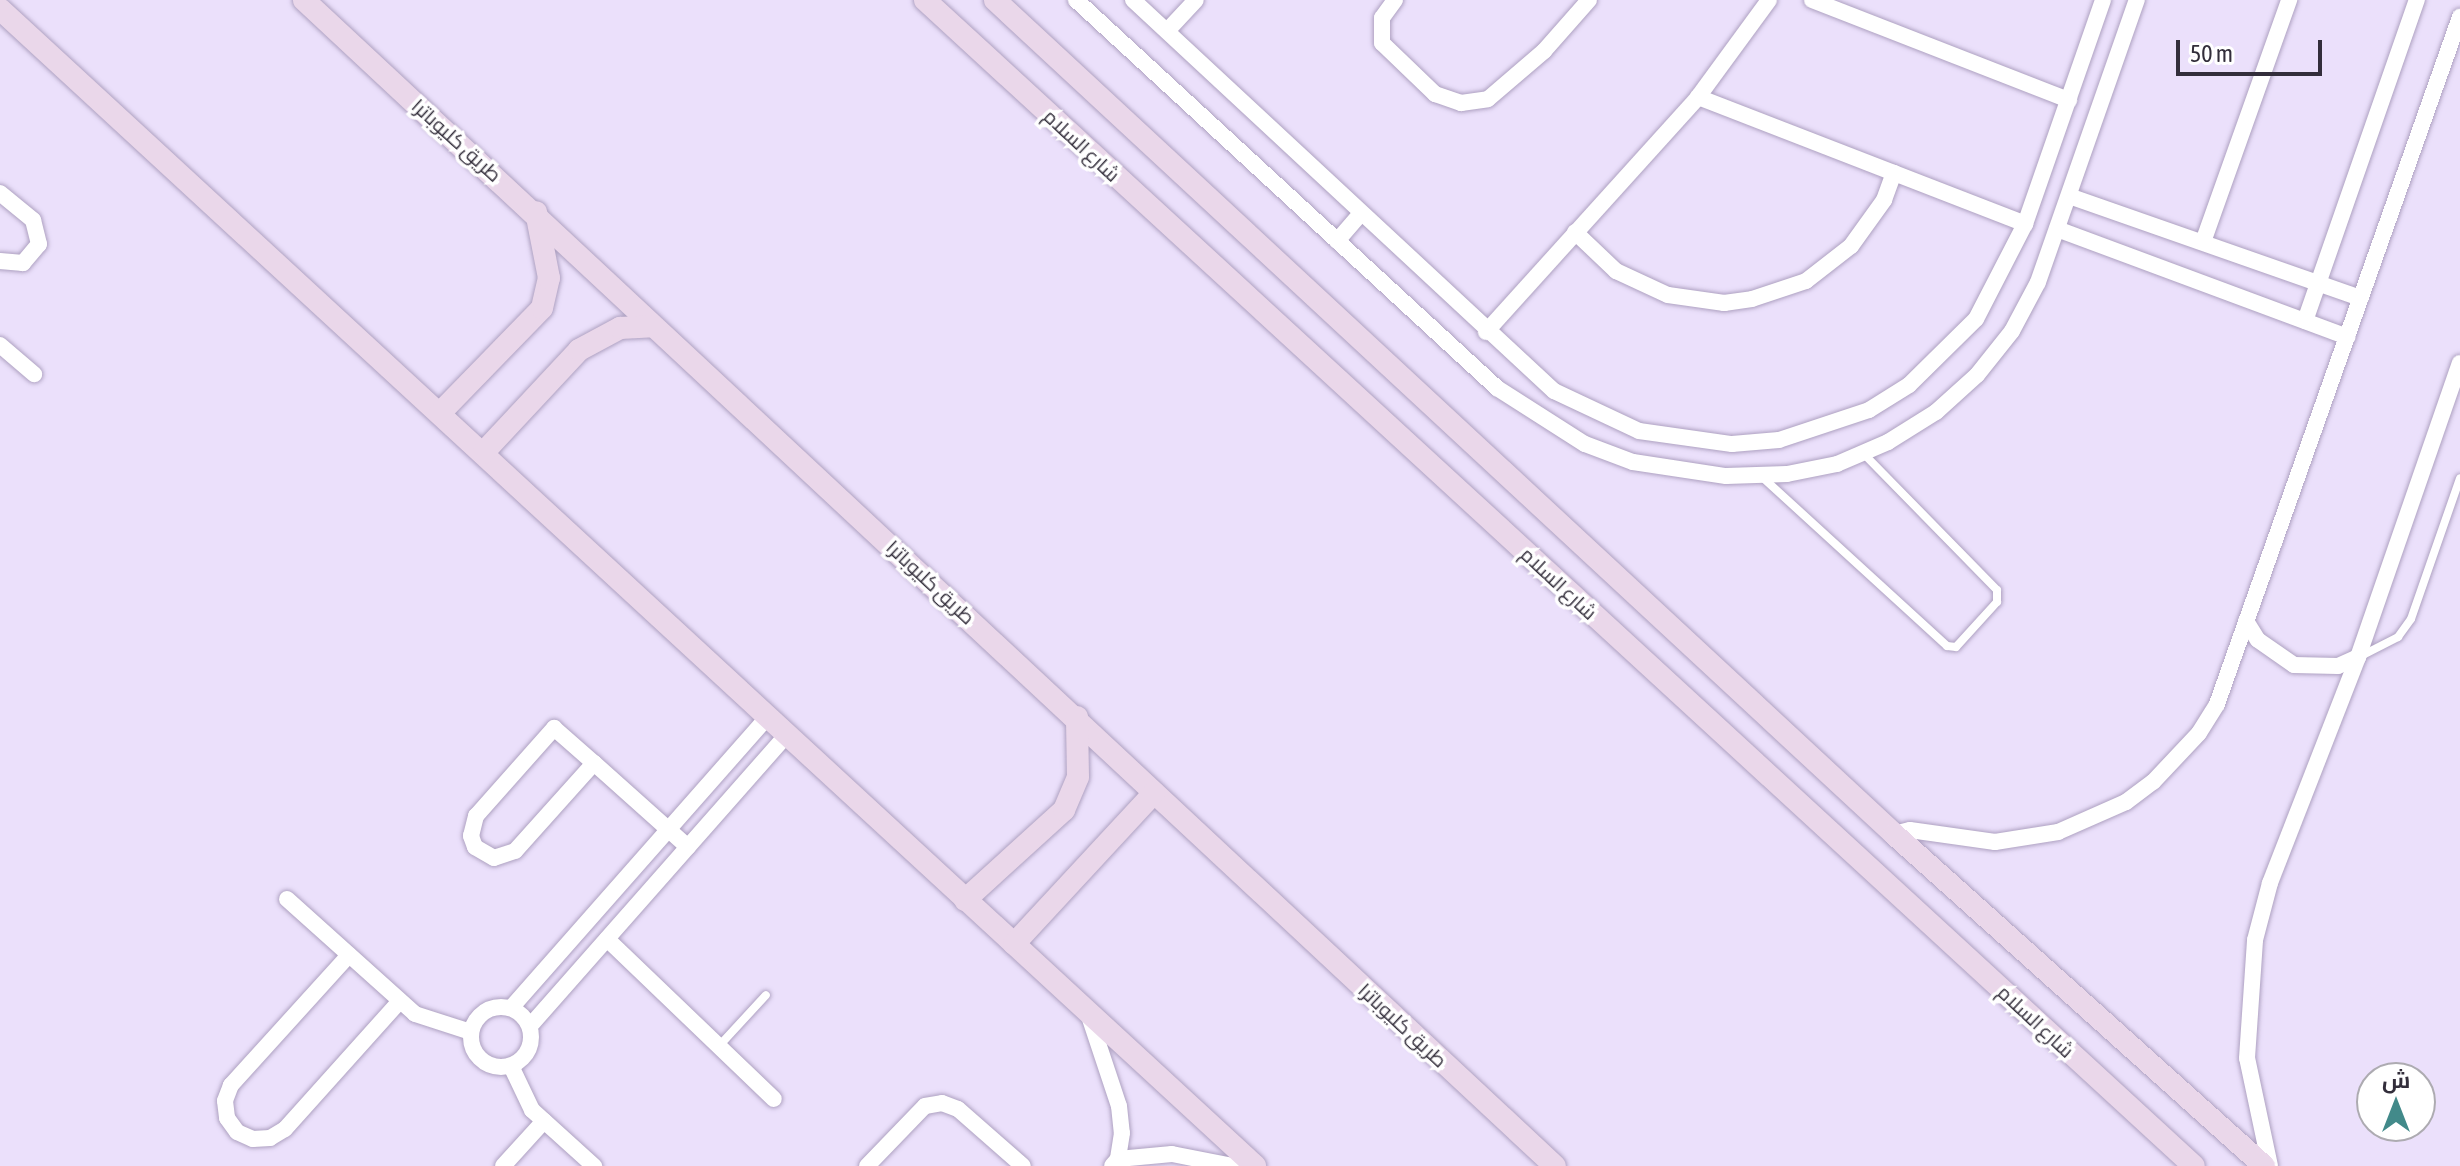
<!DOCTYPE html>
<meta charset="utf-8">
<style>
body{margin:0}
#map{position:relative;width:2460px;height:1166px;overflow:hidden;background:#ebe0fb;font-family:"Asap Condensed",Cairo,sans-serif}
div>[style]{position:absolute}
.roads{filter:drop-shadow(0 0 2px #aea1c1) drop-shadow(0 0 2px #aea1c1)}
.lane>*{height:8px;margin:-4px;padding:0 4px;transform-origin:4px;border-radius:4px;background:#fff}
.street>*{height:16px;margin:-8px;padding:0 8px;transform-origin:8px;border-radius:8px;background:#fff}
.street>.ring{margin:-8px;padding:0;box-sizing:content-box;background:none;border:16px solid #fff;border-radius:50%}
.secondary>*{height:22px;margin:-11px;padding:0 11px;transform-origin:11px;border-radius:11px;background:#ead7ea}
span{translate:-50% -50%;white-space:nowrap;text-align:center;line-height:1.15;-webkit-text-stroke:7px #fff;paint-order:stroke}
.street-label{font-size:20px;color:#332e3b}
.north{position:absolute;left:2356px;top:1062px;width:80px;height:80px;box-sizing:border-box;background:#fff;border:2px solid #adabb1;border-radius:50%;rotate:0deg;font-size:22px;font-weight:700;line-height:32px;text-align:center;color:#332e3b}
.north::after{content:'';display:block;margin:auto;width:28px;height:36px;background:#428a8a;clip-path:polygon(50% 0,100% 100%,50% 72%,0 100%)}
.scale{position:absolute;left:2176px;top:40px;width:146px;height:36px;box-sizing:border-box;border:4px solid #332e3b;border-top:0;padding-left:10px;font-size:24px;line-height:28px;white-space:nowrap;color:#332e3b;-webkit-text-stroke:6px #fff;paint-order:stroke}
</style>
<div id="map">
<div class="roads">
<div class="lane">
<i style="left:1761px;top:476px;width:252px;rotate:42.4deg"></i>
<i style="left:1947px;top:646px;width:9px;rotate:6deg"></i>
<i style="left:1956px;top:647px;width:61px;rotate:-47.7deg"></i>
<i style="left:1997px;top:602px;width:12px;rotate:-90deg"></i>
<i style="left:1997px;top:590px;width:192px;rotate:-134.4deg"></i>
<i style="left:2359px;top:657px;width:44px;rotate:-27.1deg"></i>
<i style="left:2398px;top:637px;width:22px;rotate:-54deg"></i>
<i style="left:2411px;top:619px;width:149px;rotate:-70.8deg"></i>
<i style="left:719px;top:1046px;width:69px;rotate:-47.3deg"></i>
</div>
<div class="street">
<i style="left:1076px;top:0;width:573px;rotate:42.66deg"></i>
<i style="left:1497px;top:388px;width:104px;rotate:32.5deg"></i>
<i style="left:1585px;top:444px;width:51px;rotate:20.6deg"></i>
<i style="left:1633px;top:462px;width:94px;rotate:8.6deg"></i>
<i style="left:1726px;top:476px;width:61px;rotate:-1.9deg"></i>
<i style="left:1787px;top:474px;width:51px;rotate:-11.3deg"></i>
<i style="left:1837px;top:464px;width:56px;rotate:-23.3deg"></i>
<i style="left:1888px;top:442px;width:57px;rotate:-32deg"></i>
<i style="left:1936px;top:412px;width:55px;rotate:-42.1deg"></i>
<i style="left:1977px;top:375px;width:56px;rotate:-51.5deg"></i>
<i style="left:2012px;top:331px;width:55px;rotate:-62deg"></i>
<i style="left:2038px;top:282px;width:299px;rotate:-70.7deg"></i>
<i style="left:1133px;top:0;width:575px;rotate:42.88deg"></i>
<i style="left:1554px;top:391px;width:94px;rotate:25.2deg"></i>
<i style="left:1639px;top:431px;width:94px;rotate:8deg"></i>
<i style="left:1732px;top:444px;width:47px;rotate:-4.9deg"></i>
<i style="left:1779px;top:440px;width:95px;rotate:-18.4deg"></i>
<i style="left:1869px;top:410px;width:47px;rotate:-32deg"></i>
<i style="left:1909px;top:385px;width:94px;rotate:-44.6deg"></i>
<i style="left:1976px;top:319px;width:107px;rotate:-62.7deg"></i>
<i style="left:2025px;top:224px;width:237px;rotate:-70.8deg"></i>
<i style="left:1395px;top:0;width:22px;rotate:126deg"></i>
<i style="left:1382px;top:18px;width:25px;rotate:90deg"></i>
<i style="left:1382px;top:43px;width:74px;rotate:43.9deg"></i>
<i style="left:1435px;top:94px;width:28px;rotate:19deg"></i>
<i style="left:1461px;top:103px;width:27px;rotate:-8deg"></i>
<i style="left:1488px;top:99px;width:74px;rotate:-40.6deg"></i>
<i style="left:1544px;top:51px;width:68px;rotate:-48.6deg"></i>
<i style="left:1812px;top:0;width:276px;rotate:21.3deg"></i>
<i style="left:1167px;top:31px;width:42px;rotate:-46.9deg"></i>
<i style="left:1698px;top:97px;width:351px;rotate:21.2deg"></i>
<i style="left:0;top:193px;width:43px;rotate:39.3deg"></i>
<i style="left:33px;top:220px;width:25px;rotate:76deg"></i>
<i style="left:39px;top:244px;width:25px;rotate:130deg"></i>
<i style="left:23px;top:263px;width:23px;rotate:-175deg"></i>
<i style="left:2069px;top:196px;width:309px;rotate:19.3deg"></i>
<i style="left:2057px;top:229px;width:310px;rotate:20.4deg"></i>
<i style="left:1575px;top:232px;width:57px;rotate:43.6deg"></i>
<i style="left:1616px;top:271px;width:57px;rotate:24.8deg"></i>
<i style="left:1668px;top:295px;width:57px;rotate:8.1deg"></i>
<i style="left:1724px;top:303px;width:28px;rotate:-8deg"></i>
<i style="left:1752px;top:299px;width:57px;rotate:-18.4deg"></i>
<i style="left:1806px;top:281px;width:57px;rotate:-37.9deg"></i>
<i style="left:1851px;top:246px;width:57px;rotate:-54.3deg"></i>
<i style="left:1884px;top:200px;width:29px;rotate:-70deg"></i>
<i style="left:1337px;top:241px;width:35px;rotate:-49deg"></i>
<i style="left:2203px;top:242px;width:257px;rotate:-70.4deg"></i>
<i style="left:2305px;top:321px;width:340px;rotate:-70.8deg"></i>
<i style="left:1486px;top:332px;width:316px;rotate:-47.9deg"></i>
<i style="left:1698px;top:97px;width:120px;rotate:-53.8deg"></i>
<i style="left:0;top:345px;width:45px;rotate:40.5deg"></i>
<i style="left:2246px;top:621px;width:22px;rotate:58deg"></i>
<i style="left:2258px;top:640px;width:44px;rotate:34.8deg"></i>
<i style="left:2294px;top:665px;width:44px;rotate:1.3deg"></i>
<i style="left:2338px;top:666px;width:22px;rotate:-24deg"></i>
<i style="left:594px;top:763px;width:118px;rotate:131.9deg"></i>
<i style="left:515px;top:851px;width:22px;rotate:162deg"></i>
<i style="left:494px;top:858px;width:22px;rotate:-150deg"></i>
<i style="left:475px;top:847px;width:12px;rotate:-110deg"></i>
<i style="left:471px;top:836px;width:21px;rotate:-76deg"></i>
<i style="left:476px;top:816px;width:118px;rotate:-48.4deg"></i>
<i style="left:554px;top:728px;width:53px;rotate:41.2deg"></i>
<i style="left:594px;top:763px;width:126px;rotate:41.8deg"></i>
<i style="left:1894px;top:834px;width:16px;rotate:-14deg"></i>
<i style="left:1910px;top:830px;width:86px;rotate:8deg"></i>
<i style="left:1995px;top:842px;width:64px;rotate:-9deg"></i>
<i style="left:2058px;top:832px;width:74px;rotate:-23.8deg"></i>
<i style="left:2126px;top:802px;width:34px;rotate:-37deg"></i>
<i style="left:2153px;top:782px;width:67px;rotate:-46.8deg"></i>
<i style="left:2199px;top:733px;width:34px;rotate:-58deg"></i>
<i style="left:2217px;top:704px;width:729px;rotate:-70.52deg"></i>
<i style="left:287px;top:899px;width:172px;rotate:41.9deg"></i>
<i style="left:415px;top:1014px;width:59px;rotate:17.8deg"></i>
<i style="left:607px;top:939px;width:231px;rotate:43.8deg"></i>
<i style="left:349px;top:955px;width:176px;rotate:132.2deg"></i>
<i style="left:231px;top:1085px;width:17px;rotate:111deg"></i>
<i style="left:225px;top:1101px;width:17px;rotate:83deg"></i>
<i style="left:227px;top:1118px;width:17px;rotate:54deg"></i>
<i style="left:237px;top:1132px;width:17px;rotate:24deg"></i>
<i style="left:253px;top:1139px;width:17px;rotate:-3deg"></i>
<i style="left:270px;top:1138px;width:17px;rotate:-31deg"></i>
<i style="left:285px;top:1129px;width:172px;rotate:-48.1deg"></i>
<i class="ring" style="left:471px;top:1007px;width:44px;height:44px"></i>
<i style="left:511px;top:1008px;width:388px;rotate:-48.6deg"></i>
<i style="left:1088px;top:1013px;width:98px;rotate:71.6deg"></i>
<i style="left:1119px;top:1106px;width:27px;rotate:84deg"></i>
<i style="left:1122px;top:1133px;width:26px;rotate:99deg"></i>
<i style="left:1118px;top:1159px;width:9px;rotate:131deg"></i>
<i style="left:530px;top:1026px;width:388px;rotate:-48.6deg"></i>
<i style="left:511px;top:1066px;width:49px;rotate:64.5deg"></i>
<i style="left:532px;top:1110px;width:84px;rotate:42.1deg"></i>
<i style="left:1118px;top:1159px;width:54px;rotate:-5.3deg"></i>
<i style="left:1172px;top:1154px;width:61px;rotate:11.3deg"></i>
<i style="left:503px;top:1166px;width:61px;rotate:-47.7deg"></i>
<i style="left:867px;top:1166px;width:83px;rotate:-46deg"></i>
<i style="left:925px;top:1106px;width:17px;rotate:-10deg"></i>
<i style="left:942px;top:1103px;width:17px;rotate:21deg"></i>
<i style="left:958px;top:1109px;width:86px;rotate:41.2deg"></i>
<i style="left:2270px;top:1166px;width:110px;rotate:-102deg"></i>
<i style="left:2247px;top:1058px;width:118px;rotate:-86.1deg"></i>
<i style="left:2255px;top:940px;width:59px;rotate:-75.3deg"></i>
<i style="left:2270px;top:883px;width:243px;rotate:-68.7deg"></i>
<i style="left:2358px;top:657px;width:311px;rotate:-70.9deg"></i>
</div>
<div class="secondary">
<i style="left:304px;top:0;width:1710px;rotate:42.99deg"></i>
<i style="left:925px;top:0;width:1723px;rotate:42.58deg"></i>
<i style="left:995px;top:0;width:1226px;rotate:42.85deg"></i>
<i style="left:1894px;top:834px;width:497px;rotate:41.9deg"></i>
<i style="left:0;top:9px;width:1707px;rotate:42.67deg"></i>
<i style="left:440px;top:413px;width:146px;rotate:-45.8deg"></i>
<i style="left:542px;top:308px;width:31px;rotate:-77deg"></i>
<i style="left:549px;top:278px;width:67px;rotate:-101.1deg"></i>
<i style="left:483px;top:453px;width:141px;rotate:-47deg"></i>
<i style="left:579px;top:350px;width:47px;rotate:-28.2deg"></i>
<i style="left:620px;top:328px;width:33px;rotate:-3deg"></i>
<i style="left:965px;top:900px;width:134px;rotate:-42.3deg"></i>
<i style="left:1064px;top:810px;width:36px;rotate:-67deg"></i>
<i style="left:1078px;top:777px;width:60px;rotate:-91deg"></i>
<i style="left:1014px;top:944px;width:206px;rotate:-47.2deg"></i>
</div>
</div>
<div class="street-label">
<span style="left:457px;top:140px;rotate:42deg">طريق كليوباترا</span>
<span style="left:1082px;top:145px;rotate:43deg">شارع السلام</span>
<span style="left:931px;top:582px;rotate:43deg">طريق كليوباترا</span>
<span style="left:1559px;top:583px;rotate:43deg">شارع السلام</span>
<span style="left:2036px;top:1021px;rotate:43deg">شارع السلام</span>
<span style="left:1403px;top:1025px;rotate:43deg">طريق كليوباترا</span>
</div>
<div class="north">ش</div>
<div class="scale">50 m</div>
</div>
